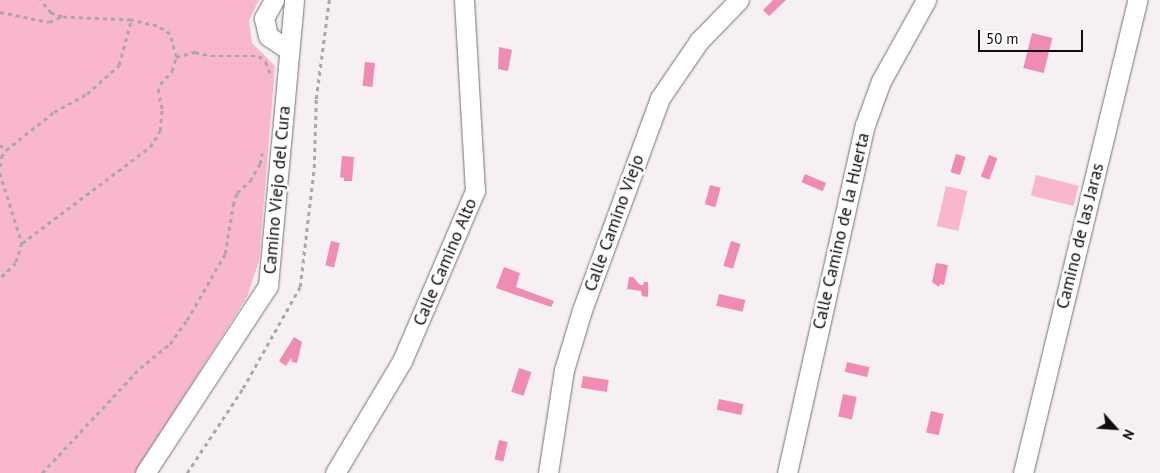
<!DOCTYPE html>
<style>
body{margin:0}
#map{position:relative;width:1160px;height:473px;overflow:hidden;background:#f6f0f2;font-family:"PT Sans",sans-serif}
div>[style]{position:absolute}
.green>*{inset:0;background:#f8b7cf;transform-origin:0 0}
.water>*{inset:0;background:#ee8cb3;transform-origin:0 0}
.path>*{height:2.5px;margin-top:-1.25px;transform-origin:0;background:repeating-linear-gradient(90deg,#aba6a8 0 4px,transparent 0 8px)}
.roads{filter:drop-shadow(0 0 1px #767173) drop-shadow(0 0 1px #767173)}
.minor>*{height:19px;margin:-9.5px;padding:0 9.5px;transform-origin:9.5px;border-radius:9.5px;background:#fff}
span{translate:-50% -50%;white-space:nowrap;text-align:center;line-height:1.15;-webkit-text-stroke:5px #fff;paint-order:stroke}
.street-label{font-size:18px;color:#0e0c0d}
.north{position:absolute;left:1090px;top:403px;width:50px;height:50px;-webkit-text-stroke:4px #fff;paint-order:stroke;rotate:116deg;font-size:14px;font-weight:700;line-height:20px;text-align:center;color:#0e0c0d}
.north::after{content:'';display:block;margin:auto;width:18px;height:22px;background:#0e0c0d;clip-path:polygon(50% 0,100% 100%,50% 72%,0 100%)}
.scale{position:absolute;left:978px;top:30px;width:105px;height:22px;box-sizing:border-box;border:2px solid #0e0c0d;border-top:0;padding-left:6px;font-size:15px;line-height:18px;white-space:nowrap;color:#0e0c0d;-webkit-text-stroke:4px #fff;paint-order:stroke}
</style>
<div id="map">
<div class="green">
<i style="clip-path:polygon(0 0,259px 0,249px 20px,252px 43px,275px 66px,259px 261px,247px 297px,135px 473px,0 473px)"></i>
<i style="left:1036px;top:175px;width:44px;height:21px;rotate:14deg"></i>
<i style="left:946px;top:186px;width:22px;height:41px;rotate:13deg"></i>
</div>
<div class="water">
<i style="clip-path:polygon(773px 0,786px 0,769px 16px,763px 10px)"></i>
<i style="left:1032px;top:33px;width:21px;height:36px;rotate:14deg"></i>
<i style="clip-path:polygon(499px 47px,512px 50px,508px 71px,498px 69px)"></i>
<i style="left:365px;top:62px;width:10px;height:24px;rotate:6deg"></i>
<i style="left:956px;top:154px;width:10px;height:19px;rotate:17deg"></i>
<i style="left:989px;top:155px;width:9px;height:23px;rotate:21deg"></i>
<i style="clip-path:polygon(342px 156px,354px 157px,352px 181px,344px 181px,344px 178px,340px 177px)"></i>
<i style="left:805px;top:174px;width:23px;height:9px;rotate:23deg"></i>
<i style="left:710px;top:185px;width:11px;height:20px;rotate:15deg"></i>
<i style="left:331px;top:241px;width:9px;height:25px;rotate:13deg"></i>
<i style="left:731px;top:241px;width:10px;height:26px;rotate:17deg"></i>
<i style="clip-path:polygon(936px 263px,948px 265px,944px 285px,940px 284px,939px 287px,932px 282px)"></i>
<i style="clip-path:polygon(504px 267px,520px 273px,516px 287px,554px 301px,551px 307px,496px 288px)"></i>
<i style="clip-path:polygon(629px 277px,633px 277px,640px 285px,643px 285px,644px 282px,648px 282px,648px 297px,642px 296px,641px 291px,627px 289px)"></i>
<i style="left:719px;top:294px;width:27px;height:12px;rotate:13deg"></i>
<i style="clip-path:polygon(294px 337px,302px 342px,297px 363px,292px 362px,291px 358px,286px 366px,279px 361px)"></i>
<i style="left:847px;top:362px;width:23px;height:10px;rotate:13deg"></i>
<i style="left:519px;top:368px;width:13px;height:25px;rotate:18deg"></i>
<i style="left:583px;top:376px;width:26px;height:12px;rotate:9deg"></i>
<i style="left:843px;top:394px;width:14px;height:23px;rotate:12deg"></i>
<i style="left:719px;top:399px;width:25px;height:11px;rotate:12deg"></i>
<i style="left:931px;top:411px;width:13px;height:22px;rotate:13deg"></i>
<i style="left:499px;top:440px;width:9px;height:20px;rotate:13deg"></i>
</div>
<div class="path">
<i style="left:0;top:12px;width:50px;rotate:11.5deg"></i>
<i style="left:49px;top:22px;width:13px;rotate:-23deg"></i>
<i style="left:176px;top:57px;width:20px;rotate:-15deg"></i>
<i style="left:195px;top:52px;width:16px;rotate:14deg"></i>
<i style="left:211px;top:56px;width:48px"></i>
<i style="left:259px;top:56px;width:9px;rotate:41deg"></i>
<i style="left:266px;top:62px;width:12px;rotate:70deg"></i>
<i style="left:0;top:145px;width:8px;rotate:40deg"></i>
<i style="left:0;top:167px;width:10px;rotate:-84deg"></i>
<i style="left:1px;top:157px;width:9px;rotate:-54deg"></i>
<i style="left:6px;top:150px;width:61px;rotate:-38.4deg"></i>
<i style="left:54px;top:112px;width:38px;rotate:-29deg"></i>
<i style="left:87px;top:94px;width:43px;rotate:-42.2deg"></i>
<i style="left:119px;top:65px;width:47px;rotate:-75.1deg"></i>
<i style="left:0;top:173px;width:73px;rotate:72.6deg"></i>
<i style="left:22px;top:243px;width:21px;rotate:107deg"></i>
<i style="left:16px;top:263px;width:23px;rotate:135deg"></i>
<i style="left:22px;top:243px;width:160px;rotate:-36.9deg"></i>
<i style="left:150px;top:147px;width:19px;rotate:-58deg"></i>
<i style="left:160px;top:131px;width:22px;rotate:-85deg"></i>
<i style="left:162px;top:109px;width:17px;rotate:-103deg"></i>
<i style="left:158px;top:92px;width:8px;rotate:-76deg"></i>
<i style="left:160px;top:84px;width:18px;rotate:-47deg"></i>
<i style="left:172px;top:71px;width:15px;rotate:-74deg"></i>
<i style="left:176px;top:57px;width:24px;rotate:-105deg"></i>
<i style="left:170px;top:34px;width:15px;rotate:-148deg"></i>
<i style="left:157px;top:26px;width:27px;rotate:-167deg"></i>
<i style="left:131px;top:20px;width:69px;rotate:-177.5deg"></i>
<i style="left:62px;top:17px;width:12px;rotate:-160deg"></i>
<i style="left:51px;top:13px;width:17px;rotate:-130deg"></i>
<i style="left:42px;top:473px;width:144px;rotate:-47deg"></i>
<i style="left:140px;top:368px;width:38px;rotate:-39deg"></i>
<i style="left:170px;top:344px;width:29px;rotate:-55deg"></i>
<i style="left:187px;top:320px;width:76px;rotate:-60.1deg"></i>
<i style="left:225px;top:254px;width:50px;rotate:-80.7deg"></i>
<i style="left:233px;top:205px;width:13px;rotate:-72deg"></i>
<i style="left:237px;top:193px;width:18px;rotate:-43deg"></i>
<i style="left:250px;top:181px;width:20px;rotate:-60deg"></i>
<i style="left:260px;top:164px;width:11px;rotate:-80deg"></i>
<i style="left:187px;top:473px;width:102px;rotate:-56.6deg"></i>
<i style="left:243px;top:388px;width:116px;rotate:-60.6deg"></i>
<i style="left:300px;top:287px;width:120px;rotate:-83.3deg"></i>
<i style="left:314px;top:168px;width:69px;rotate:-88.3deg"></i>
<i style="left:316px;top:99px;width:100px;rotate:-82.5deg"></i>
</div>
<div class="roads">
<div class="minor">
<i style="left:274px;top:0;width:21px;rotate:119deg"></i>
<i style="left:264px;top:18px;width:18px;rotate:77deg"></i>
<i style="left:268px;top:36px;width:25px;rotate:34deg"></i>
<i style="left:145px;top:473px;width:224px;rotate:-56.7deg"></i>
<i style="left:268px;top:286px;width:287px;rotate:-84.8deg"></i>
<i style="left:335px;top:473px;width:131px;rotate:-59.1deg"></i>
<i style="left:402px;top:361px;width:185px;rotate:-66.8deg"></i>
<i style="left:475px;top:191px;width:191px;rotate:-93.3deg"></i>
<i style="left:548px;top:473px;width:104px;rotate:-81.2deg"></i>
<i style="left:564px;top:370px;width:63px;rotate:-73.3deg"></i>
<i style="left:582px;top:310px;width:226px;rotate:-69.8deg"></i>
<i style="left:660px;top:98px;width:69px;rotate:-55.6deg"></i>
<i style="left:699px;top:41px;width:57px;rotate:-45.7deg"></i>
<i style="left:787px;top:473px;width:357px;rotate:-77.4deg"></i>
<i style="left:865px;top:125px;width:47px;rotate:-70deg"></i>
<i style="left:881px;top:81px;width:93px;rotate:-60.9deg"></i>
<i style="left:1023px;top:473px;width:487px;rotate:-76.4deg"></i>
</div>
</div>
<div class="street-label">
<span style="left:277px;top:190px;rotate:-85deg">Camino Viejo del Cura</span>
<span style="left:614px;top:223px;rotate:-70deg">Calle Camino Viejo</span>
<span style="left:841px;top:231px;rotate:-77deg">Calle Camino de la Huerta</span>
<span style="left:1080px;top:236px;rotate:-76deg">Camino de las Jaras</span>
<span style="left:445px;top:262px;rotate:-67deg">Calle Camino Alto</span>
</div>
<div class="north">N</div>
<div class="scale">50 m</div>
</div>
